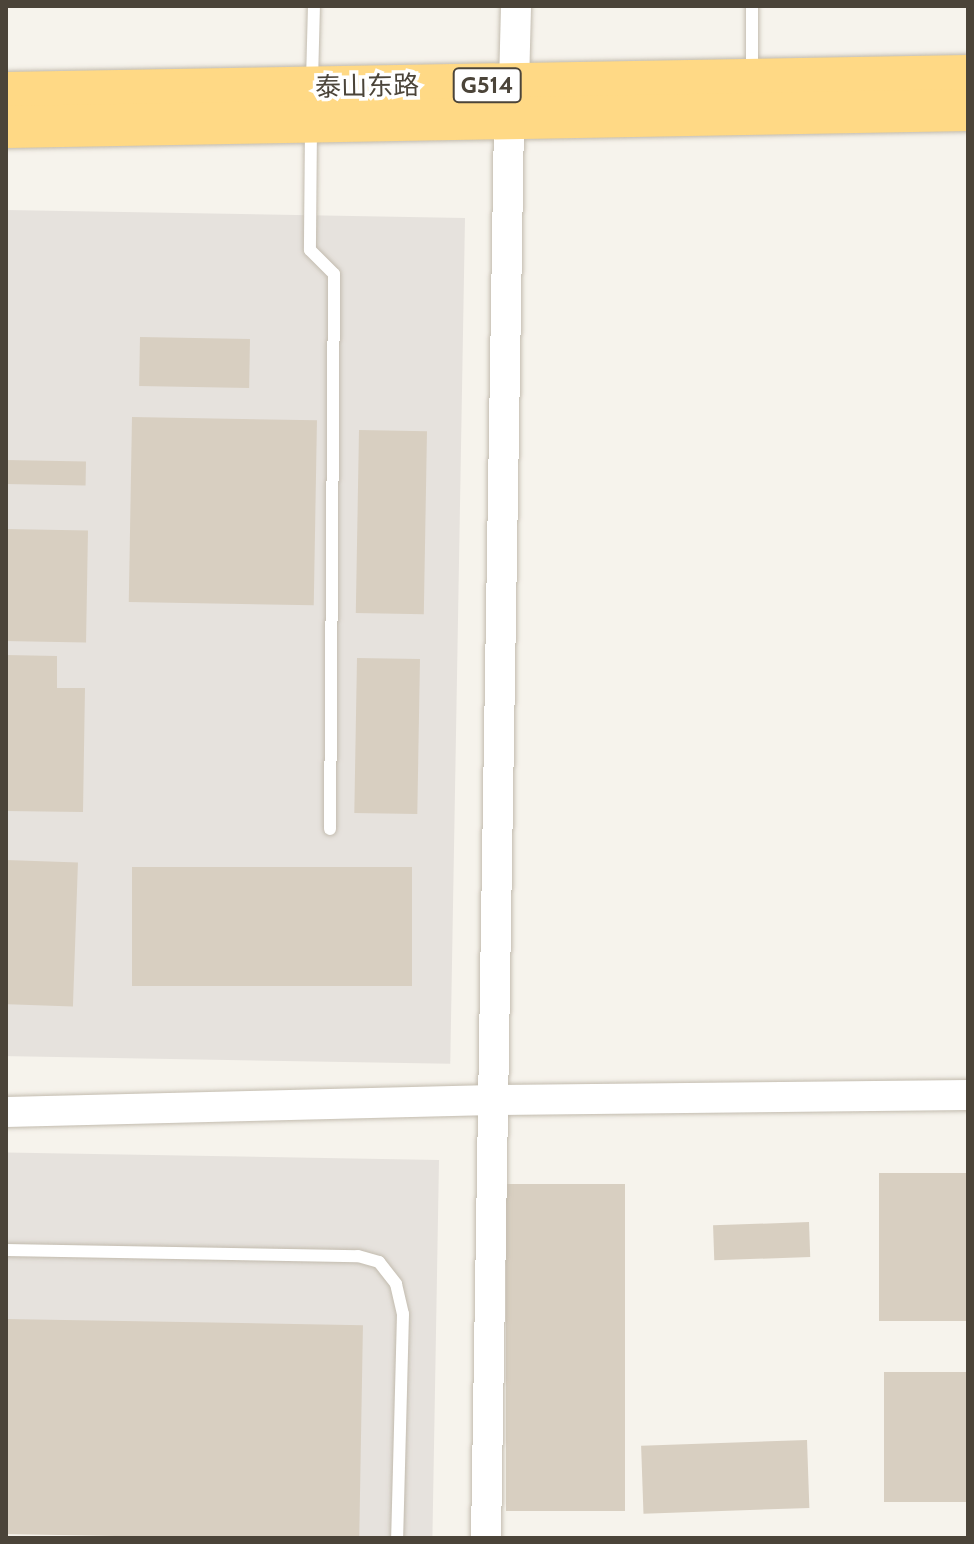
<!DOCTYPE html>
<meta charset="utf-8">
<style>
body{margin:0}
#map{position:relative;width:974px;height:1544px;overflow:hidden;background:#f6f3ec;font-family:Cabin,"Noto Sans SC",sans-serif}
div>[style]{position:absolute}
.industrial>*{inset:0;background:#e6e2dd;transform-origin:0 0}
.building>*{inset:0;background:#d8cfc1;transform-origin:0 0}
.roads{filter:drop-shadow(0 0 2px #c2bbae) drop-shadow(0 0 2px #c2bbae)}
.service>*{height:12px;margin:-6px;padding:0 6px;transform-origin:6px;border-radius:6px;background:#fff}
.tertiary>*{height:30px;margin:-15px;padding:0 15px;transform-origin:15px;border-radius:15px;background:#fff}
.trunk>*{height:42px;margin:-21px;padding:0 21px;transform-origin:21px;border-radius:21px;background:#ffd985}
span{translate:-50% -50%;white-space:nowrap;text-align:center;line-height:1.15;-webkit-text-stroke:7px #fff;paint-order:stroke}
.shield-label span{padding:2px 6px;background:#fff;border:2px solid;border-radius:6px;-webkit-text-stroke-width:0}
.shield-label{font-size:24px;color:#4b4439;font-weight:700}
.street-label{font-size:26px;color:#4b4439}
.frame{position:absolute;inset:0;border:8px solid #4b4439;pointer-events:none}
</style>
<div id="map">
<div class="industrial">
<i style="left:465px;top:218px;width:846px;height:459px;rotate:91deg"></i>
<i style="left:439px;top:1160px;width:378px;height:433px;rotate:91deg"></i>
</div>
<div class="building">
<i style="left:140px;top:337px;width:110px;height:49px;rotate:1deg"></i>
<i style="left:132px;top:417px;width:185px;height:185px;rotate:1deg"></i>
<i style="left:359px;top:430px;width:68px;height:183px;rotate:1deg"></i>
<i style="left:6px;top:460px;width:80px;height:24px;rotate:1deg"></i>
<i style="left:6px;top:529px;width:82px;height:112px;rotate:1deg"></i>
<i style="clip-path:polygon(6px 655px,57px 656px,57px 688px,85px 688px,83px 812px,6px 811px)"></i>
<i style="left:357px;top:658px;width:63px;height:155px;rotate:1deg"></i>
<i style="left:6px;top:860px;width:72px;height:144px;rotate:2deg"></i>
<i style="left:132px;top:867px;width:280px;height:119px"></i>
<i style="left:968px;top:1173px;width:148px;height:89px;rotate:90deg"></i>
<i style="left:625px;top:1184px;width:327px;height:119px;rotate:90deg"></i>
<i style="left:809px;top:1222px;width:35px;height:96px;rotate:88deg"></i>
<i style="left:6px;top:1319px;width:357px;height:215px;rotate:1deg"></i>
<i style="left:968px;top:1372px;width:130px;height:84px;rotate:90deg"></i>
<i style="left:807px;top:1440px;width:68px;height:166px;rotate:88deg"></i>
</div>
<div class="roads">
<div class="service">
<i style="left:752px;top:6px;width:67px;rotate:90deg"></i>
<i style="left:312px;top:81px;width:75px;rotate:-88.5deg"></i>
<i style="left:311px;top:126px;width:124px;rotate:90.5deg"></i>
<i style="left:310px;top:250px;width:34px;rotate:45deg"></i>
<i style="left:334px;top:274px;width:555px;rotate:90.41deg"></i>
<i style="left:6px;top:1250px;width:352px;rotate:1deg"></i>
<i style="left:358px;top:1256px;width:22px;rotate:16deg"></i>
<i style="left:379px;top:1262px;width:28px;rotate:52deg"></i>
<i style="left:396px;top:1284px;width:31px;rotate:77deg"></i>
<i style="left:403px;top:1314px;width:224px;rotate:91.5deg"></i>
</div>
<div class="tertiary">
<i style="left:514px;top:84px;width:78px;rotate:-88.5deg"></i>
<i style="left:6px;top:1112px;width:487px;rotate:-1.4deg"></i>
<i style="left:493px;top:1100px;width:475px;rotate:-0.6deg"></i>
<i style="left:486px;top:1538px;width:1420px;rotate:-89.07deg"></i>
</div>
<div class="trunk">
<i style="left:6px;top:93px;width:962px;rotate:-1.01deg"></i>
<i style="left:6px;top:127px;width:962px;rotate:-1.01deg"></i>
</div>
</div>
<div class="shield-label">
<span style="left:487px;top:85px">G514</span>
</div>
<div class="street-label">
<span style="left:367px;top:87px;rotate:-1deg">泰山东路</span>
</div>
<div class="frame"></div>
</div>
